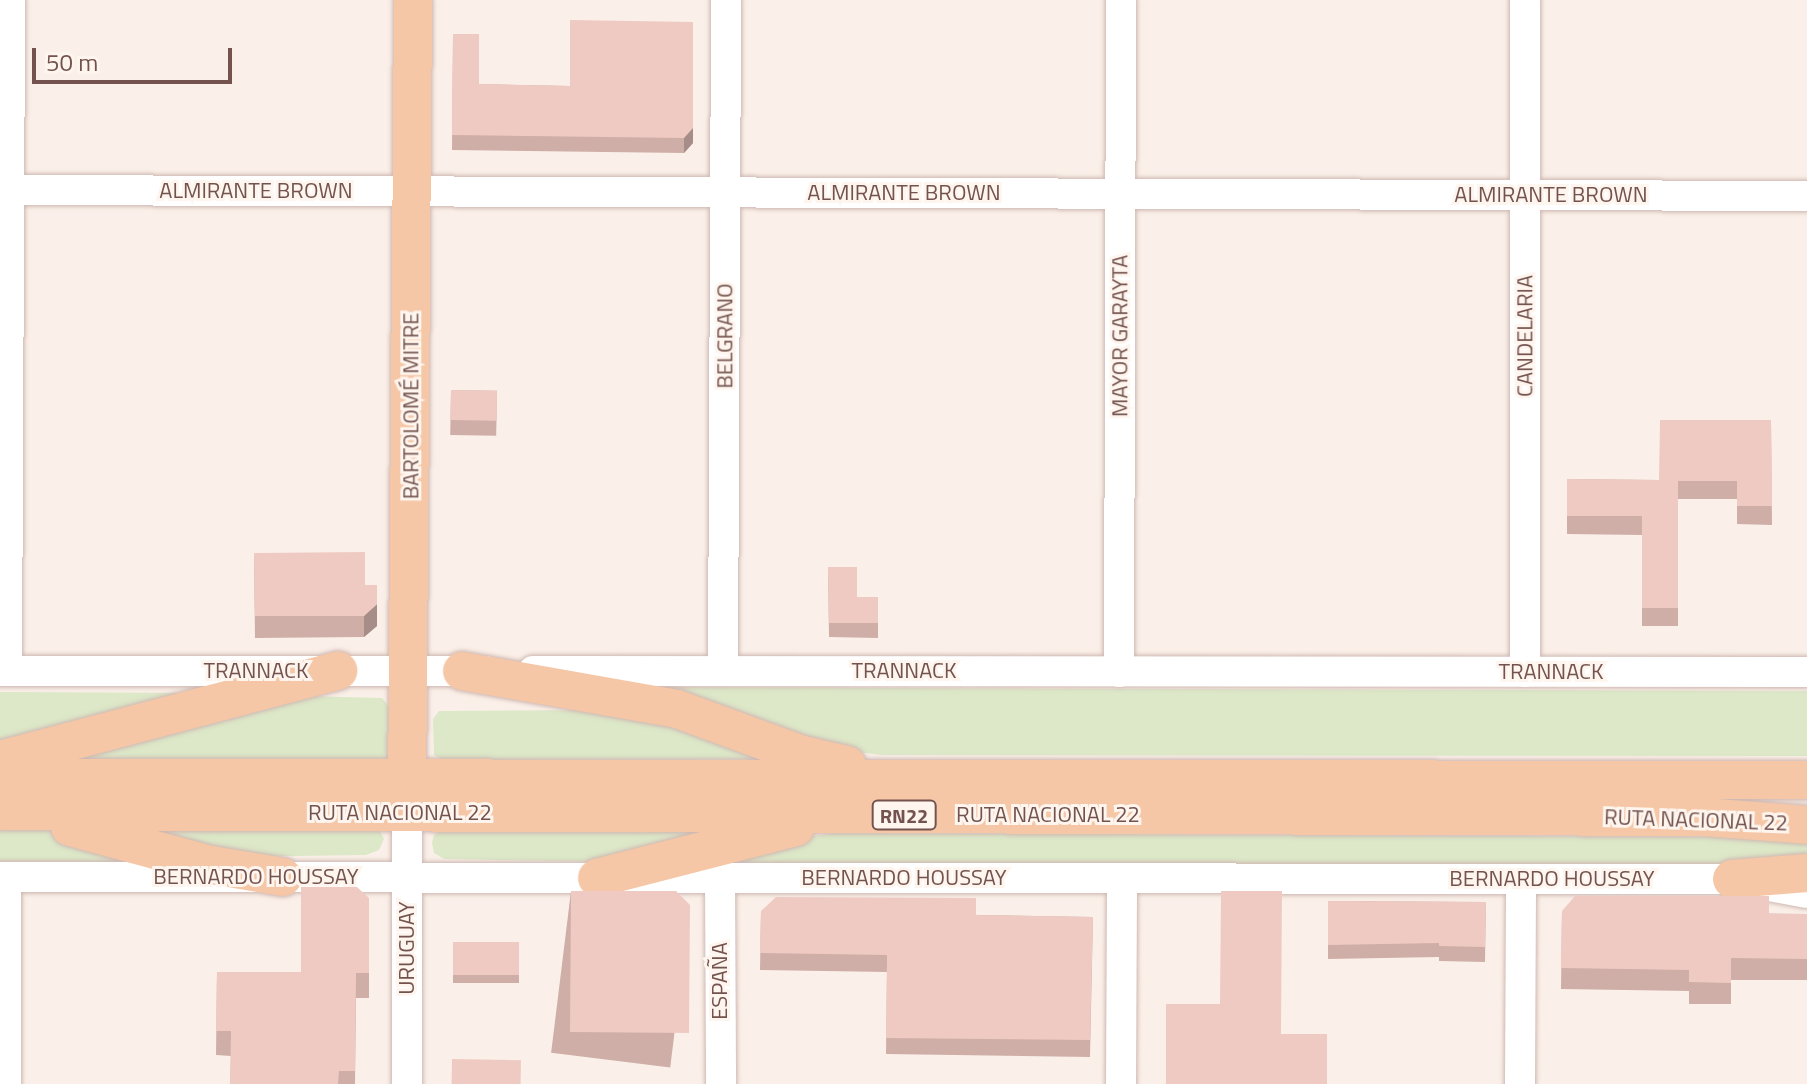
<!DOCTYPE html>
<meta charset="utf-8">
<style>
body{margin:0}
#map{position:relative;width:1807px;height:1084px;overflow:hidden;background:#fbf0e9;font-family:"Titillium Web",sans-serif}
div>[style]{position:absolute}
.green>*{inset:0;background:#dce8c8}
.roads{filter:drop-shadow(0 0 2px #cfb8b2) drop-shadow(0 0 2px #cfb8b2)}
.minor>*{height:30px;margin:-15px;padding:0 15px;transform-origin:15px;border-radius:15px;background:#fff}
.major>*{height:38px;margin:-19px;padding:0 19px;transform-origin:19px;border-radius:19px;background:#f5c7a6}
.wall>*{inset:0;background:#ceaea7;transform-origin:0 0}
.shaded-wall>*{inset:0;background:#a78d88}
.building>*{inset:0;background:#efcac2;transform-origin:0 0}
span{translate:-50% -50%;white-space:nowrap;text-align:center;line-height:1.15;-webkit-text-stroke:6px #fef5ef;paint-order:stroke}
.shield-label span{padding:2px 6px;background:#fef5ef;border:2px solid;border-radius:6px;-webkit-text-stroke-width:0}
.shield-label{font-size:20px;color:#74534e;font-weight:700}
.street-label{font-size:22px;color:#74534e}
.scale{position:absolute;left:32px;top:48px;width:200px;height:36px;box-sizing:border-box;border:4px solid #74534e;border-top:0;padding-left:10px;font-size:24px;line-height:28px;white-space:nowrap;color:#74534e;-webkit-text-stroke:6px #fef5ef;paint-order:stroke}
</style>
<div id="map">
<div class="green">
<i style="clip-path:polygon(599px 687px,1807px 691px,1807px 756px,882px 755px,857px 752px)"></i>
<i style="clip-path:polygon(0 692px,207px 693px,0 748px)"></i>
<i style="clip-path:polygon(307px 696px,382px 698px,390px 708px,388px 757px,383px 760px,24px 765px)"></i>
<i style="clip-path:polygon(600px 710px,630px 713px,785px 759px,443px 760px,434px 755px,433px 719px,439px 711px)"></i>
<i style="clip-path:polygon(0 825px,66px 831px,187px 864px,0 863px)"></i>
<i style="clip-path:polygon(110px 827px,379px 829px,384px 839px,379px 850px,366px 855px,224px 857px)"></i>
<i style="clip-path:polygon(754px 828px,608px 862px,444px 859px,434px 853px,432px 843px,434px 835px,442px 830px)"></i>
<i style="clip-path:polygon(836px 833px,1728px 837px,1807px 842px,1807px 863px,1772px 866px,708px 864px,805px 837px)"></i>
</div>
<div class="roads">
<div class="minor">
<i style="left:0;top:190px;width:1807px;rotate:0.19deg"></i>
<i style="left:0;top:671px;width:485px"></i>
<i style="left:7px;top:671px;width:671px;rotate:-89.74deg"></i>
<i style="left:533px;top:671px;width:1274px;rotate:0.04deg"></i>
<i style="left:723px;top:671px;width:671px;rotate:-89.74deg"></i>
<i style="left:1119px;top:672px;width:672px;rotate:-89.83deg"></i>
<i style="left:1525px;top:672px;width:672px;rotate:-90deg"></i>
<i style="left:407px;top:813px;width:271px;rotate:90deg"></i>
<i style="left:0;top:877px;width:1732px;rotate:0.07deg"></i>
<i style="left:1732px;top:879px;width:76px;rotate:10.6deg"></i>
<i style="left:720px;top:878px;width:206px;rotate:89.7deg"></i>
<i style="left:6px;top:1084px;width:207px;rotate:-90deg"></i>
<i style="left:1121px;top:1084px;width:206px;rotate:-89.7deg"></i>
<i style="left:1520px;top:1084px;width:205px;rotate:-89.7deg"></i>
</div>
<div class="major">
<i style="left:462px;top:671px;width:218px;rotate:10deg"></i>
<i style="left:677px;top:709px;width:134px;rotate:20.1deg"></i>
<i style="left:803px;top:755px;width:45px;rotate:12.8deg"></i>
<i style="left:0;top:760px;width:350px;rotate:-14.8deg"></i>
<i style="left:0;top:778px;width:1807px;rotate:0.06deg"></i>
<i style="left:407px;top:802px;width:802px;rotate:-89.57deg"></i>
<i style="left:0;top:811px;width:1704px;rotate:0.2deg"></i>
<i style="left:1704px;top:817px;width:103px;rotate:4.4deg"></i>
<i style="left:70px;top:827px;width:146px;rotate:15.1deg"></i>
<i style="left:211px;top:865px;width:73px;rotate:9.5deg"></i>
<i style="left:597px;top:878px;width:205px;rotate:-14.4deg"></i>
<i style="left:1732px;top:879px;width:75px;rotate:-4.6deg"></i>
</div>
</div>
<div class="wall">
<i style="clip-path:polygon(570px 20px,693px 143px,684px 153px,452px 150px,453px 34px,479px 84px,570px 86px)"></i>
<i style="left:451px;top:390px;width:46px;height:45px;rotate:1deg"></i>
<i style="clip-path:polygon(1771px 420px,1772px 525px,1737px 524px,1737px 499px,1678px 499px,1678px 626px,1642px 626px,1642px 535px,1567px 534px,1567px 479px,1659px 480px)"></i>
<i style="clip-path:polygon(254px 553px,365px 585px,377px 626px,364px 637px,255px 638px)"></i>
<i style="clip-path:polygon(828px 567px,857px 597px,878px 597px,878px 638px,829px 637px)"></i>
<i style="left:571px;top:891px;width:120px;height:163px;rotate:7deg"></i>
<i style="clip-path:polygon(369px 898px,369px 998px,356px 998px,355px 1084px,230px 1084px,231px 1056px,216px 1055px,217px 972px,301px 972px)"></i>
<i style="clip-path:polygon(1328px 901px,1486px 902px,1485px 962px,1439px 961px,1439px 957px,1328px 959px)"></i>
<i style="clip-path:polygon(761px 911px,1093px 917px,1090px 1057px,886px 1054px,887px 972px,760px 970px)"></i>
<i style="clip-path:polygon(1562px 911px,1807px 914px,1807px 980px,1731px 980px,1731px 1004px,1689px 1004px,1689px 991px,1561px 989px)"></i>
<i style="left:453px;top:942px;width:66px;height:41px"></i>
</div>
<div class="shaded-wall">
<i style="clip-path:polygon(693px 22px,693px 143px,684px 153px,684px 138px)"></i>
<i style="clip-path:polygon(377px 604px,377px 626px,364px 637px,364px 616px)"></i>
</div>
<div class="building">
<i style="clip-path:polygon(570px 20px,693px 22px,693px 128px,684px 138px,452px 135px,453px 34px,479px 34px,479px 84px,570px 86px)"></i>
<i style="left:451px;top:390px;width:46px;height:30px;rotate:1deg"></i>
<i style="clip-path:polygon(1660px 420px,1771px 420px,1772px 506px,1737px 506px,1737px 481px,1678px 481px,1678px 608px,1642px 608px,1642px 516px,1567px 516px,1567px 479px,1659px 480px)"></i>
<i style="clip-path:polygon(365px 552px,365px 585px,377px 585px,377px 604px,364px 616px,255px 616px,254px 553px)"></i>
<i style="clip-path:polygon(828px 567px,857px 567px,857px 597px,878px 597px,878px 623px,829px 623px)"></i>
<i style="clip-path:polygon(301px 887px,357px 887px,369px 898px,369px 973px,356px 973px,355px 1071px,339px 1071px,338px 1084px,230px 1084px,231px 1031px,216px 1031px,217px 972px,301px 972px)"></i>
<i style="clip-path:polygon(571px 891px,676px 891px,690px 905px,689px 1033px,570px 1032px)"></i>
<i style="clip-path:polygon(1221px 891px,1282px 891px,1281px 1034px,1327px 1034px,1327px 1084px,1166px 1084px,1166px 1004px,1220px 1004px)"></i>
<i style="clip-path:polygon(1575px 896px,1769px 896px,1769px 914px,1807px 914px,1807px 959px,1731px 958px,1731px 983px,1689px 982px,1689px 970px,1561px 968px,1562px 911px)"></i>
<i style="clip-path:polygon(776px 897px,976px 898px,976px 915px,1093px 917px,1090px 1040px,886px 1038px,887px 955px,760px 953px,761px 911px)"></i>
<i style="clip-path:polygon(1328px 901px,1486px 902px,1485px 947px,1439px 946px,1439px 943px,1328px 945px)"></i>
<i style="left:453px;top:942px;width:66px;height:33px"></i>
<i style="left:452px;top:1059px;width:69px;height:25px;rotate:1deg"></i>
</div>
<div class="shield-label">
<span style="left:904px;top:815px">RN22</span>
</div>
<div class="street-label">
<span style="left:256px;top:191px">ALMIRANTE BROWN</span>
<span style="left:904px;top:193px">ALMIRANTE BROWN</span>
<span style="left:1551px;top:195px">ALMIRANTE BROWN</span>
<span style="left:725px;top:336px;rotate:-90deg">BELGRANO</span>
<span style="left:1120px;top:336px;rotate:-90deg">MAYOR GARAYTA</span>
<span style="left:1525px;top:336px;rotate:-90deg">CANDELARIA</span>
<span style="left:411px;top:406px;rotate:-90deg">BARTOLOMÉ MITRE</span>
<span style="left:256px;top:671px">TRANNACK</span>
<span style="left:904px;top:671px">TRANNACK</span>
<span style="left:1551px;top:672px">TRANNACK</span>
<span style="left:400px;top:813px">RUTA NACIONAL 22</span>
<span style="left:1048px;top:815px">RUTA NACIONAL 22</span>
<span style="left:1696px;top:820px;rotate:2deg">RUTA NACIONAL 22</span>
<span style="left:256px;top:877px">BERNARDO HOUSSAY</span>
<span style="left:904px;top:878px">BERNARDO HOUSSAY</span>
<span style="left:1552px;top:879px">BERNARDO HOUSSAY</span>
<span style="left:407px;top:948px;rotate:-90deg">URUGUAY</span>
<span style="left:720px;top:981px;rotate:-90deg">ESPAÑA</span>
</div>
<div class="scale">50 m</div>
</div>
